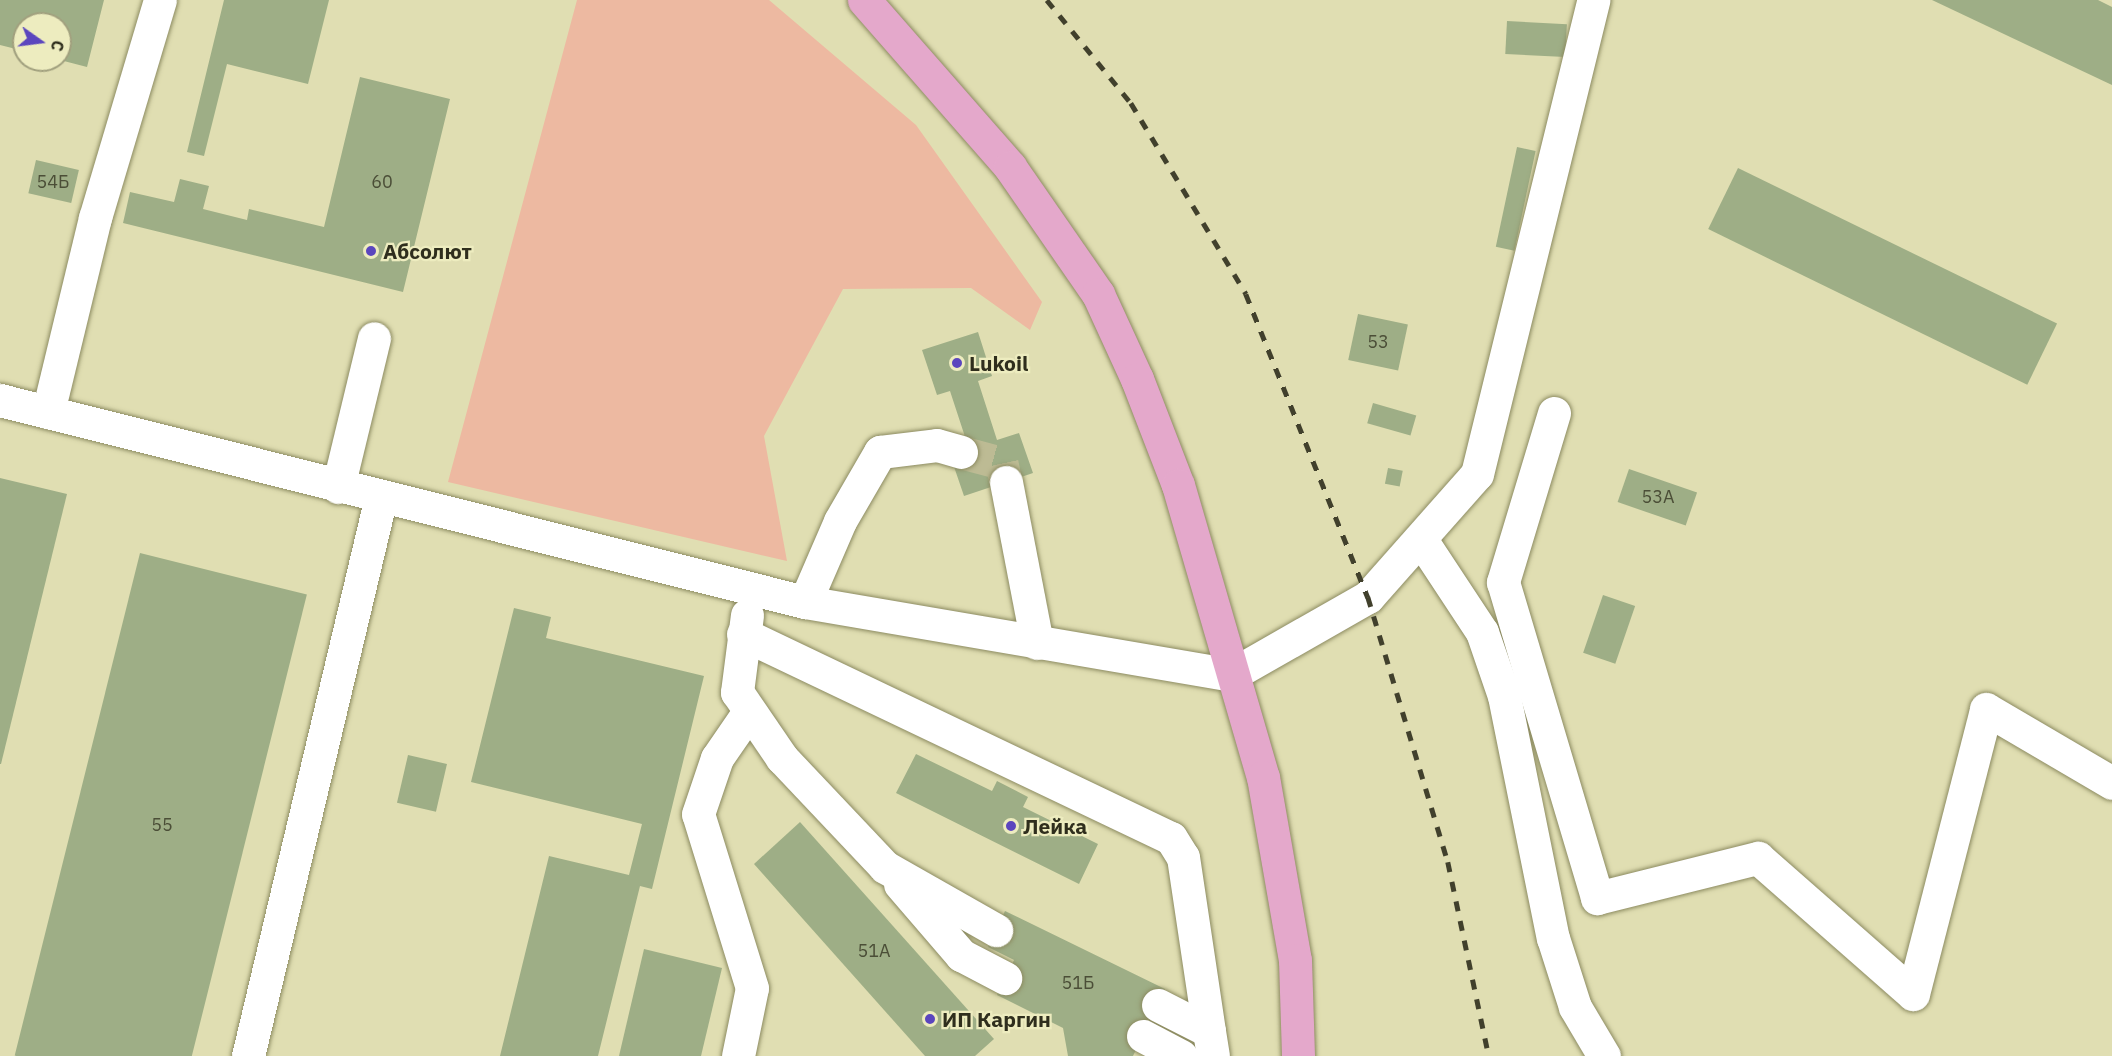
<!DOCTYPE html>
<meta charset="utf-8">
<style>
body{margin:0}
#map{position:relative;width:2112px;height:1056px;overflow:hidden;background:#e0deb2;font-family:"IBM Plex Sans",sans-serif}
div>[style]{position:absolute}
.green>*{inset:0;background:#edb9a1}
.building>*{inset:0;background:#9eae86;transform-origin:0 0}
.minor-tunnel>*{height:33px;margin-top:-16.5px;transform-origin:0;background:repeating-linear-gradient(90deg,#bdbb94 0 33px,transparent 0 49px)}
.roads{filter:drop-shadow(0 0 2px #8c8b61) drop-shadow(0 0 2px #8c8b61)}
.minor>*{height:33px;margin:-16.5px;padding:0 16.5px;transform-origin:16.5px;border-radius:16.5px;background:#fff}
.major>*{height:33px;margin:-16.5px;padding:0 16.5px;transform-origin:16.5px;border-radius:16.5px;background:#e4a8cb}
.rail>*{height:4.5px;margin-top:-2.25px;transform-origin:0;background:repeating-linear-gradient(90deg,#41402c 0 10px,transparent 0 20px)}
.dots>*{width:16px;height:16px;translate:-50% -50%;box-sizing:border-box;border:3px solid #edecbf;border-radius:50%}
span{translate:-50% -50%;white-space:nowrap;text-align:center;line-height:1.15;-webkit-text-stroke:4.5px #edecbf;paint-order:stroke}
.number-label{font-size:18px;color:#4b4e37}
.number-label span{-webkit-text-stroke-width:0}
.poi-label{font-size:21px;color:#2f2e1d;font-weight:700}
.left{translate:0 -50%;text-align:left}
.north{position:absolute;left:12px;top:12px;width:60px;height:60px;box-sizing:border-box;background:#edecbf;border:2px solid #a1a07e;border-radius:50%;rotate:104deg;font-size:16px;font-weight:700;line-height:24px;text-align:center;color:#2f2e1d}
.north::after{content:'';display:block;margin:auto;width:21px;height:27px;background:#5b46be;clip-path:polygon(50% 0,100% 100%,50% 72%,0 100%)}
</style>
<div id="map">
<div class="green">
<i style="clip-path:polygon(577px 0,769px 0,916px 125px,1042px 302px,1030px 330px,971px 288px,843px 289px,764px 436px,787px 561px,448px 482px)"></i>
</div>
<div class="building">
<i style="clip-path:polygon(0 0,104px 0,87px 67px,60px 60px,60px 24px,24px 24px,24px 51px,0 45px)"></i>
<i style="clip-path:polygon(224px 0,329px 0,308px 84px,227px 64px,204px 156px,187px 152px)"></i>
<i style="clip-path:polygon(1932px 0,2098px 0,2112px 7px,2112px 85px)"></i>
<i style="left:1507px;top:21px;width:60px;height:33px;rotate:3deg"></i>
<i style="clip-path:polygon(360px 77px,450px 99px,403px 292px,123px 223px,130px 192px,174px 202px,180px 179px,209px 186px,203px 209px,247px 220px,249px 209px,324px 227px)"></i>
<i style="left:1517px;top:147px;width:19px;height:102px;rotate:12deg"></i>
<i style="left:36px;top:160px;width:44px;height:34px;rotate:13deg"></i>
<i style="left:1738px;top:168px;width:355px;height:68px;rotate:26deg"></i>
<i style="left:1358px;top:314px;width:51px;height:47px;rotate:12deg"></i>
<i style="clip-path:polygon(978px 332px,992px 376px,978px 381px,997px 440px,1019px 433px,1033px 473px,964px 496px,950px 455px,969px 449px,950px 391px,937px 395px,922px 350px)"></i>
<i style="left:1373px;top:403px;width:45px;height:21px;rotate:16deg"></i>
<i style="left:1388px;top:468px;width:15px;height:16px;rotate:11deg"></i>
<i style="left:1629px;top:469px;width:72px;height:35px;rotate:19deg"></i>
<i style="clip-path:polygon(0 478px,67px 494px,1px 764px,0 764px)"></i>
<i style="left:140px;top:553px;width:172px;height:518px;rotate:14deg"></i>
<i style="left:1603px;top:595px;width:34px;height:61px;rotate:19deg"></i>
<i style="clip-path:polygon(514px 608px,551px 617px,546px 638px,704px 676px,652px 889px,640px 886px,598px 1056px,500px 1056px,549px 856px,629px 875px,642px 824px,471px 782px)"></i>
<i style="clip-path:polygon(916px 754px,992px 791px,997px 781px,1028px 797px,1023px 807px,1098px 844px,1079px 884px,896px 793px)"></i>
<i style="left:408px;top:755px;width:40px;height:49px;rotate:13deg"></i>
<i style="clip-path:polygon(800px 822px,994px 1039px,975px 1056px,925px 1056px,754px 864px)"></i>
<i style="clip-path:polygon(1005px 911px,1165px 989px,1133px 1056px,1068px 1056px,1063px 1028px,997px 995px,1014px 960px,988px 947px)"></i>
<i style="clip-path:polygon(644px 949px,722px 968px,701px 1056px,619px 1056px)"></i>
</div>
<div class="minor-tunnel">
<i style="left:961px;top:452px;width:42px;rotate:15deg"></i>
<i style="left:1002px;top:463px;width:19px;rotate:78deg"></i>
</div>
<div class="roads">
<div class="minor">
<i style="left:0;top:400px;width:830px;rotate:14.09deg"></i>
<i style="left:805px;top:602px;width:432px;rotate:9.7deg"></i>
<i style="left:1231px;top:675px;width:158px;rotate:-29.7deg"></i>
<i style="left:1368px;top:597px;width:164px;rotate:-48.5deg"></i>
<i style="left:1477px;top:474px;width:488px;rotate:-76.2deg"></i>
<i style="left:48px;top:412px;width:200px;rotate:-76.4deg"></i>
<i style="left:95px;top:218px;width:227px;rotate:-73.4deg"></i>
<i style="left:1554px;top:413px;width:177px;rotate:106.8deg"></i>
<i style="left:1503px;top:582px;width:330px;rotate:73.4deg"></i>
<i style="left:1597px;top:898px;width:166px;rotate:-14deg"></i>
<i style="left:1758px;top:858px;width:206px;rotate:41.3deg"></i>
<i style="left:1913px;top:994px;width:294px;rotate:-75.6deg"></i>
<i style="left:1986px;top:709px;width:146px;rotate:30.4deg"></i>
<i style="left:1006px;top:482px;width:164px;rotate:79.1deg"></i>
<i style="left:338px;top:487px;width:153px;rotate:-76.4deg"></i>
<i style="left:1422px;top:541px;width:109px;rotate:56.6deg"></i>
<i style="left:1482px;top:632px;width:68px;rotate:71deg"></i>
<i style="left:1504px;top:696px;width:247px;rotate:78.6deg"></i>
<i style="left:1553px;top:938px;width:72px;rotate:72.3deg"></i>
<i style="left:1575px;top:1007px;width:57px;rotate:59.4deg"></i>
<i style="left:805px;top:602px;width:88px;rotate:-66.6deg"></i>
<i style="left:840px;top:521px;width:80px;rotate:-59.9deg"></i>
<i style="left:880px;top:452px;width:57px;rotate:-7deg"></i>
<i style="left:937px;top:445px;width:25px;rotate:16deg"></i>
<i style="left:747px;top:615px;width:78px;rotate:97.4deg"></i>
<i style="left:737px;top:692px;width:80px;rotate:55.7deg"></i>
<i style="left:782px;top:758px;width:150px;rotate:46.6deg"></i>
<i style="left:885px;top:867px;width:128px;rotate:29.6deg"></i>
<i style="left:743px;top:634px;width:474px;rotate:25.5deg"></i>
<i style="left:1171px;top:838px;width:22px;rotate:58deg"></i>
<i style="left:1183px;top:857px;width:176px;rotate:81.5deg"></i>
<i style="left:900px;top:884px;width:94px;rotate:49.3deg"></i>
<i style="left:961px;top:955px;width:50px;rotate:27.6deg"></i>
<i style="left:1158px;top:1005px;width:57px;rotate:27deg"></i>
<i style="left:1209px;top:1031px;width:25px;rotate:81deg"></i>
<i style="left:1143px;top:1036px;width:43px;rotate:27.8deg"></i>
<i style="left:248px;top:1056px;width:575px;rotate:-76.62deg"></i>
<i style="left:738px;top:1056px;width:69px;rotate:-78.4deg"></i>
<i style="left:752px;top:988px;width:182px;rotate:-107.2deg"></i>
<i style="left:698px;top:814px;width:59px;rotate:-71.3deg"></i>
<i style="left:717px;top:758px;width:55px;rotate:-55.4deg"></i>
</div>
<div class="major">
<i style="left:864px;top:0;width:222px;rotate:48.8deg"></i>
<i style="left:1010px;top:167px;width:155px;rotate:55.3deg"></i>
<i style="left:1098px;top:294px;width:94px;rotate:65.4deg"></i>
<i style="left:1137px;top:379px;width:114px;rotate:68.9deg"></i>
<i style="left:1178px;top:485px;width:304px;rotate:73.8deg"></i>
<i style="left:1263px;top:777px;width:186px;rotate:80.1deg"></i>
<i style="left:1295px;top:960px;width:96px;rotate:88.2deg"></i>
</div>
</div>
<div class="rail">
<i style="left:1047px;top:0;width:133px;rotate:50.8deg"></i>
<i style="left:1131px;top:103px;width:223px;rotate:58.9deg"></i>
<i style="left:1246px;top:294px;width:327px;rotate:68.1deg"></i>
<i style="left:1368px;top:597px;width:277px;rotate:73.2deg"></i>
<i style="left:1448px;top:862px;width:198px;rotate:78.1deg"></i>
</div>
<div class="dots">
<i style="left:371px;top:251px;background:#5b46be"></i>
<i style="left:957px;top:363px;background:#5b46be"></i>
<i style="left:1011px;top:826px;background:#5b46be"></i>
<i style="left:930px;top:1019px;background:#5b46be"></i>
</div>
<div class="number-label">
<span style="left:53px;top:182px">54Б</span>
<span style="left:382px;top:182px">60</span>
<span style="left:1378px;top:342px">53</span>
<span style="left:1658px;top:497px">53А</span>
<span style="left:162px;top:825px">55</span>
<span style="left:874px;top:951px">51А</span>
<span style="left:1078px;top:983px">51Б</span>
</div>
<div class="poi-label">
<span class="left" style="left:383px;top:251px">Абсолют</span>
<span class="left" style="left:969px;top:363px">Lukoil</span>
<span class="left" style="left:1023px;top:826px">Лейка</span>
<span class="left" style="left:942px;top:1019px">ИП Каргин</span>
</div>
<div class="north">С</div>
</div>
